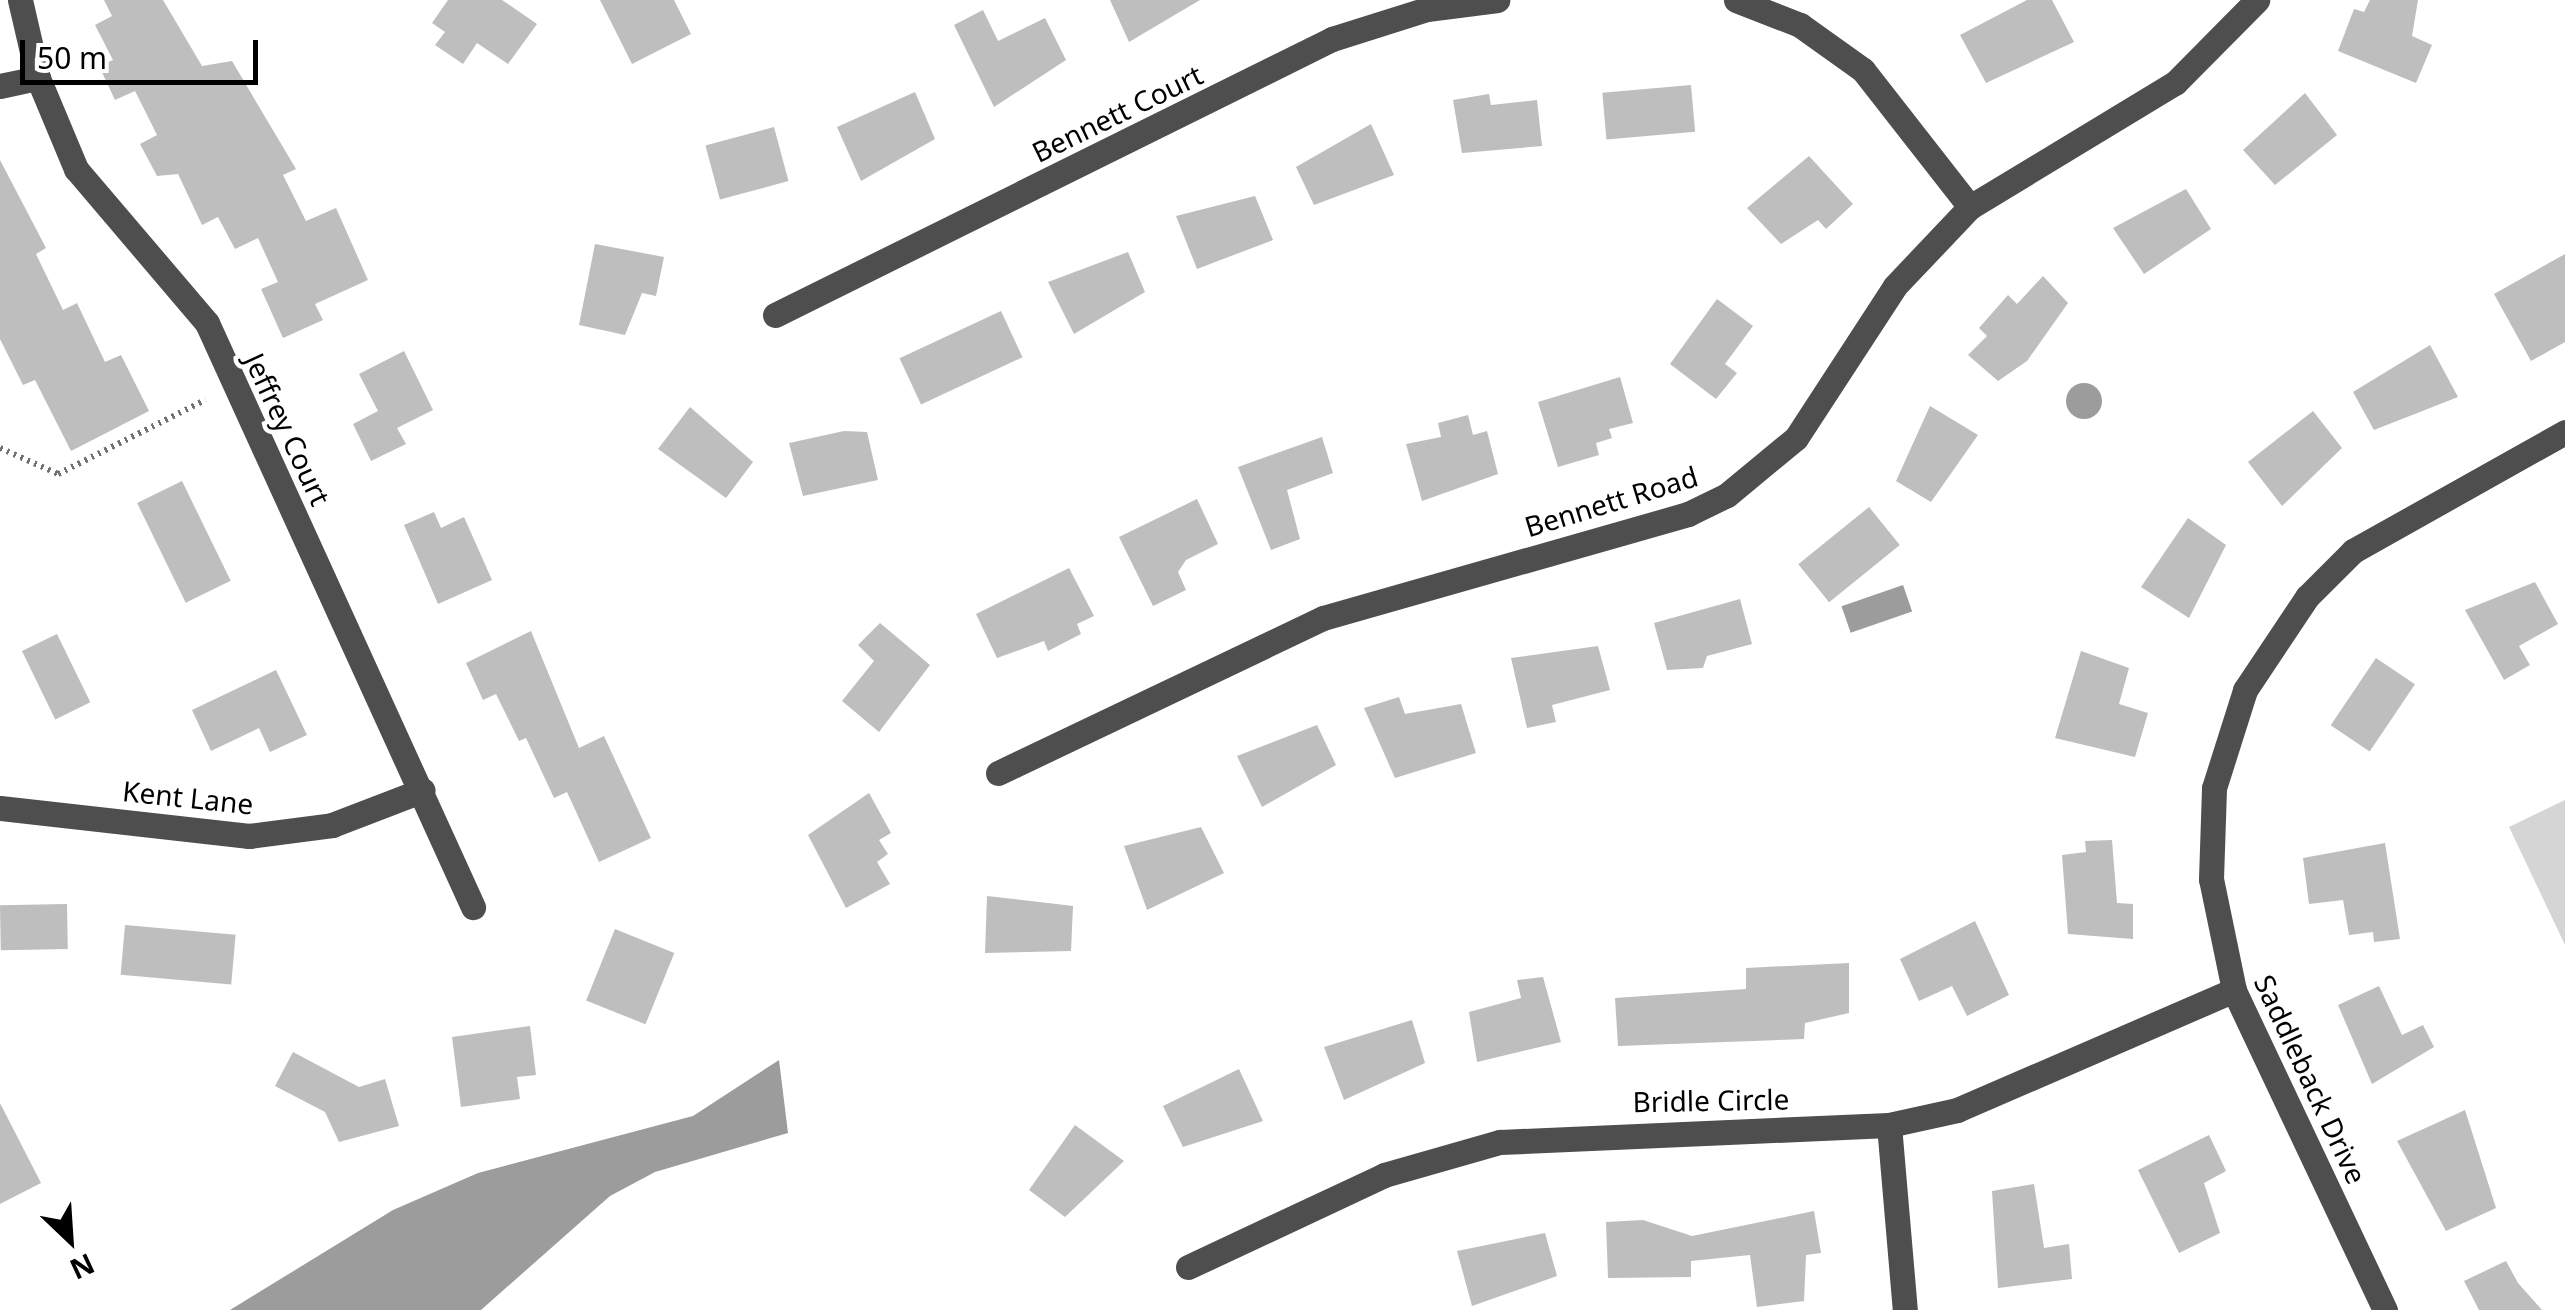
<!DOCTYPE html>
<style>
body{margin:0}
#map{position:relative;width:2565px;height:1310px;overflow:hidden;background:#fff;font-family:"Noto Sans",sans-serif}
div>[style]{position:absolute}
.green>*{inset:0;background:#d5d5d5}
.water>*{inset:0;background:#9c9c9c;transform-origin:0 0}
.round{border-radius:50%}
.building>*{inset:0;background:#bebebe;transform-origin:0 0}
.path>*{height:6px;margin-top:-3px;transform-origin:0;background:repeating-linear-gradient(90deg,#707070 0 2.5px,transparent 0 7.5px)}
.minor>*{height:25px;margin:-12.5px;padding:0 12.5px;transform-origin:12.5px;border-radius:12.5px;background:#4e4e4e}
span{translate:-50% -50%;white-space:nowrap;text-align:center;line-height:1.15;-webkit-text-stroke:9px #fff;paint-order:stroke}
.street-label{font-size:28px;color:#000}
.north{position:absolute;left:20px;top:1190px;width:100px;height:100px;-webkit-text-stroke:8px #fff;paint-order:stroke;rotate:155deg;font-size:28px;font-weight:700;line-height:40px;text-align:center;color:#000}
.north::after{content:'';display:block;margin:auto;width:35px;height:45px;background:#000;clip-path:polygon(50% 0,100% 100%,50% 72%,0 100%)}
.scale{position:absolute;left:20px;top:40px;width:238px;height:45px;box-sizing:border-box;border:5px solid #000;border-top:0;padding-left:12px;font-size:30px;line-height:35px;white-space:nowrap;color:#000;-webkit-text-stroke:8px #fff;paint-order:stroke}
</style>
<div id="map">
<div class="green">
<i style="clip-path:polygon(2565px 800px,2565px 945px,2509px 827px)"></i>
</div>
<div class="water">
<i class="round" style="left:2066px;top:383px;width:36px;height:36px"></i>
<i style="left:1903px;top:585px;width:28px;height:65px;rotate:71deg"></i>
<i style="clip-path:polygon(779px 1060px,788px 1133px,655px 1172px,610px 1196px,481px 1310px,230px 1310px,393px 1210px,478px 1173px,693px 1116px)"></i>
</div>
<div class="building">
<i style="clip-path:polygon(104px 0,163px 0,202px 66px,232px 61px,296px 169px,283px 175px,306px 221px,336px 208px,368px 280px,315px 304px,323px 320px,283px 338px,261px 289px,278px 282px,258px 238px,235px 249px,218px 217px,202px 225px,178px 174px,157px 176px,140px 144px,157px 135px,135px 91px,115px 100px,99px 66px,113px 60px,95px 25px,112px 16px)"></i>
<i style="clip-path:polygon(448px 0,502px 0,537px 24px,508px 64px,477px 43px,463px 64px,435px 45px,445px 32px,432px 23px)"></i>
<i style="clip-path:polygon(600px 0,674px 0,691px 34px,632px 64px)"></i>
<i style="clip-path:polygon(1110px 0,1200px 0,1129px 42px)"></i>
<i style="clip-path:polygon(2027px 0,2052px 0,2074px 42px,1986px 83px,1960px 35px)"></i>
<i style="clip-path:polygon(2370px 0,2418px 0,2412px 36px,2432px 45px,2416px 83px,2338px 51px,2354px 9px,2364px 12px)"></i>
<i style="clip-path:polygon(983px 10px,998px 41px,1045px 18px,1066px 60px,994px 107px,954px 25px)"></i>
<i style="left:1691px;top:85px;width:47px;height:89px;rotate:85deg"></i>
<i style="clip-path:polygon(915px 92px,935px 139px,861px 181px,837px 127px)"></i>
<i style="clip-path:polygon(2305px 93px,2337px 135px,2275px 185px,2243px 150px)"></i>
<i style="clip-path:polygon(1489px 94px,1491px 105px,1537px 100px,1542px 146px,1462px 153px,1453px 100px)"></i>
<i style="clip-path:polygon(1371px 124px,1394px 175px,1314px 205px,1296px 167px)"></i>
<i style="left:774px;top:127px;width:56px;height:71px;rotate:75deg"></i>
<i style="clip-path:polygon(1809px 156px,1853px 204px,1826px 229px,1818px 220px,1781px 244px,1747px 208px)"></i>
<i style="clip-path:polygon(0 160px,46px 248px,36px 254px,63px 310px,77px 303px,105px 362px,121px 355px,149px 411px,71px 451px,35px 380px,23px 385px,0 339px)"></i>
<i style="clip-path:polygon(2186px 189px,2211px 229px,2144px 274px,2113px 228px)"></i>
<i style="clip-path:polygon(1255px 196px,1273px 240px,1197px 269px,1176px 216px)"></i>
<i style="clip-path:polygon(595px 244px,664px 257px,656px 296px,642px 293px,625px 335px,579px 325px)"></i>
<i style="clip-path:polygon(1128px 252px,1145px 292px,1074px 334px,1048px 282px)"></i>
<i style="clip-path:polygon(2565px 254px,2565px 342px,2531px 361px,2494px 294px)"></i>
<i style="clip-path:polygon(2043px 276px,2068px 303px,2027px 361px,1998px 381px,1968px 355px,1987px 336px,1979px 328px,2008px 295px,2017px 304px)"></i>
<i style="clip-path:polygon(1717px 299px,1753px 326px,1725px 364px,1737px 373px,1716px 399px,1670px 364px)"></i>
<i style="left:1001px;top:311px;width:51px;height:112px;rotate:65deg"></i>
<i style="clip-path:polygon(2430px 345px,2458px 397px,2374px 430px,2353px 392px)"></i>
<i style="clip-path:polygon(404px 351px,433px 410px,397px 428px,406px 444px,371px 461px,353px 424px,378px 411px,359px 374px)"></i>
<i style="clip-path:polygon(1620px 377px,1633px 423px,1609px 429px,1612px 438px,1596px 443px,1599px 455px,1558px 467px,1538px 402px)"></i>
<i style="clip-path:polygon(1930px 406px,1978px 435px,1931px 502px,1896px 481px)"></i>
<i style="clip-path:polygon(690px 407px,753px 462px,726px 498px,658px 449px)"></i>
<i style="clip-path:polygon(2313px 411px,2342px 448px,2282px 506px,2248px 462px)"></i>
<i style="clip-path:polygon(1468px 415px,1473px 435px,1487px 431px,1498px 474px,1422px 501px,1406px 444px,1441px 437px,1438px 423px)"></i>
<i style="clip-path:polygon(844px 431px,867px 432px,878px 480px,803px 496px,789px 443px)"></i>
<i style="clip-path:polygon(1322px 437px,1333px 473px,1287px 490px,1300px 539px,1271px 550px,1238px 467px)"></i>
<i style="left:182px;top:481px;width:111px;height:50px;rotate:64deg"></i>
<i style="clip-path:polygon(1197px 499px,1218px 544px,1186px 560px,1178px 572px,1186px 590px,1153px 606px,1119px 537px)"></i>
<i style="left:1869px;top:507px;width:49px;height:91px;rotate:51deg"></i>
<i style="clip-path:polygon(434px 512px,441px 528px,464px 517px,492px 580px,438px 604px,404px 525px)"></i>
<i style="clip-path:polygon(2188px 518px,2226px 545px,2189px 618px,2141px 587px)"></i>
<i style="clip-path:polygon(1069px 568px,1094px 616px,1077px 624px,1081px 634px,1048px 651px,1044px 641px,997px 658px,976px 614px)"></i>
<i style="clip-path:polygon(2535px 582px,2558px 624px,2519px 646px,2530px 665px,2504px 680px,2465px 610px)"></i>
<i style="clip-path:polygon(1740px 599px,1752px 644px,1707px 656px,1703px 668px,1667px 670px,1654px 623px)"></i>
<i style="clip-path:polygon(880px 623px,930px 665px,879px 732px,842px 701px,874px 661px,858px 645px)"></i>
<i style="clip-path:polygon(531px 631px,579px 748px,604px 736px,651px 838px,599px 862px,567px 792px,554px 798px,526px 738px,519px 741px,496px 694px,483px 700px,466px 663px)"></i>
<i style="left:57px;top:634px;width:76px;height:39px;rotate:64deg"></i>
<i style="clip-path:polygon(1598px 646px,1610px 690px,1552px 705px,1556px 722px,1527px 728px,1511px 658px)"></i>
<i style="clip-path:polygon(2081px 651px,2129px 668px,2119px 704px,2148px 713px,2135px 757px,2055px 738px)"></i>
<i style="left:2376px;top:658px;width:47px;height:81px;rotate:34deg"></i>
<i style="clip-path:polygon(276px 670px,307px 735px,270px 752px,259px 728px,211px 751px,192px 710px)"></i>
<i style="clip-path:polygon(1399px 697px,1405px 714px,1461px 704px,1476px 753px,1395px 778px,1364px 708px)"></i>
<i style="clip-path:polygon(1317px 725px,1336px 765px,1262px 807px,1237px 756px)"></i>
<i style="clip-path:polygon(869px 793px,891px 833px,879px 840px,888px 854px,877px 862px,890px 884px,846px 908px,808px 835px)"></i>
<i style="clip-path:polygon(1201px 827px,1224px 873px,1147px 910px,1124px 846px)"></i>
<i style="clip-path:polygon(2112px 840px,2117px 903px,2133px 904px,2133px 939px,2068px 934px,2062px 855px,2086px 852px,2085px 841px)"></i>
<i style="clip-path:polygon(2385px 843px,2400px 939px,2374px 942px,2373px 932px,2349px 935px,2343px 900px,2309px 904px,2303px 858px)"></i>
<i style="clip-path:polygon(987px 896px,1073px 906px,1071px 951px,985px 953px)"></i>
<i style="left:67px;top:904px;width:45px;height:67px;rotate:89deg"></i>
<i style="clip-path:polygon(1975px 921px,2009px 995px,1967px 1016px,1952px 986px,1919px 1001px,1900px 959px)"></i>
<i style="left:125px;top:925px;width:111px;height:50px;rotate:5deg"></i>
<i style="left:615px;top:929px;width:64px;height:77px;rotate:22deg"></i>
<i style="clip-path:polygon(1849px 963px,1849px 1013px,1805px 1023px,1804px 1039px,1618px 1046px,1615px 998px,1746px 989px,1746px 968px)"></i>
<i style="clip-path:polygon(1543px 977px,1561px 1042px,1477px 1062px,1469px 1012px,1521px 998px,1517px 980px)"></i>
<i style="clip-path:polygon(2379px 986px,2402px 1035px,2423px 1025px,2434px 1047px,2372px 1084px,2338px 1005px)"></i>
<i style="clip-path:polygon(1412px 1020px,1425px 1063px,1344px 1100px,1324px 1047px)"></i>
<i style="clip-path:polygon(530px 1026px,536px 1075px,517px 1077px,520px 1099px,461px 1107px,452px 1037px)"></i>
<i style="clip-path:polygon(293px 1052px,359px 1087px,385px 1079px,399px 1126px,339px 1142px,325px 1112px,275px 1086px)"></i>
<i style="clip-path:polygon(1239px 1069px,1263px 1121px,1183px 1147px,1163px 1106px)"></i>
<i style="clip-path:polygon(0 1103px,41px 1183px,0 1204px)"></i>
<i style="clip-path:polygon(2465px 1110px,2496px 1208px,2446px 1231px,2397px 1141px)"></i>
<i style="clip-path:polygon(1075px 1125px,1124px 1161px,1065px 1217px,1029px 1190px)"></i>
<i style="clip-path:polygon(2209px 1135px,2226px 1171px,2204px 1183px,2220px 1233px,2179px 1253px,2138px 1170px)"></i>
<i style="clip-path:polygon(2034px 1184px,2044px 1248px,2069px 1244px,2072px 1279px,1998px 1288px,1992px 1191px)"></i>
<i style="clip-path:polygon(1814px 1211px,1821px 1253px,1806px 1255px,1804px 1301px,1757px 1307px,1750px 1255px,1691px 1261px,1691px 1277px,1608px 1278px,1606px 1222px,1643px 1220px,1692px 1236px)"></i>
<i style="clip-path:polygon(1545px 1233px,1557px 1276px,1472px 1306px,1457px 1251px)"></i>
<i style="clip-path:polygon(2506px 1261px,2518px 1283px,2542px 1310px,2479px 1310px,2464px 1281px)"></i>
</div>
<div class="path">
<i style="left:0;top:448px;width:64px;rotate:24.1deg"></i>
<i style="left:58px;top:474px;width:165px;rotate:-26.7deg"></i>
</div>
<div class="minor">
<i style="left:20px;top:0;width:80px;rotate:77deg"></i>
<i style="left:38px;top:78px;width:99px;rotate:67.3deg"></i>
<i style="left:76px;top:169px;width:202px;rotate:49.6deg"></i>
<i style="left:207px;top:323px;width:642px;rotate:65.51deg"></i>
<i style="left:1736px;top:0;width:69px;rotate:21.3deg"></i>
<i style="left:1800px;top:25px;width:77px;rotate:35.5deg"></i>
<i style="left:1863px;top:70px;width:174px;rotate:52deg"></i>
<i style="left:0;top:86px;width:39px;rotate:-12deg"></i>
<i style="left:775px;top:315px;width:622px;rotate:-26.36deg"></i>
<i style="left:1332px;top:39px;width:100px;rotate:-17.5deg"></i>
<i style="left:1427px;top:9px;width:71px;rotate:-7.3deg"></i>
<i style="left:998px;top:773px;width:360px;rotate:-25.5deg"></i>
<i style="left:1323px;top:618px;width:380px;rotate:-15.9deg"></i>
<i style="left:1688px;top:514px;width:43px;rotate:-26deg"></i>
<i style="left:1727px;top:495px;width:89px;rotate:-39.6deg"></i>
<i style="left:1796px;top:438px;width:181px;rotate:-56.9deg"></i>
<i style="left:1895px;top:286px;width:109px;rotate:-46.5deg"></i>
<i style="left:1970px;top:207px;width:240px;rotate:-31.2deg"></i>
<i style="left:2175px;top:83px;width:117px;rotate:-45.3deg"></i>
<i style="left:0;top:808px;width:251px;rotate:6.4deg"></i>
<i style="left:249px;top:836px;width:84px;rotate:-7.5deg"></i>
<i style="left:332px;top:825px;width:97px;rotate:-21deg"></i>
<i style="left:1889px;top:1125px;width:186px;rotate:85.1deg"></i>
<i style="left:1188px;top:1267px;width:217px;rotate:-25.1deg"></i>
<i style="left:1384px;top:1175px;width:121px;rotate:-15.9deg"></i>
<i style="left:1500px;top:1142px;width:389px;rotate:-2.5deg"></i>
<i style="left:1889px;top:1125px;width:70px;rotate:-12.4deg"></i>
<i style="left:1957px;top:1110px;width:302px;rotate:-23.4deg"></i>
<i style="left:2385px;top:1310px;width:354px;rotate:-115.3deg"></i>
<i style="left:2234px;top:990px;width:113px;rotate:-101.7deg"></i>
<i style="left:2211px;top:879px;width:91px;rotate:-88.1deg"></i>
<i style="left:2214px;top:788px;width:103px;rotate:-72.4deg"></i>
<i style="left:2245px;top:690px;width:112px;rotate:-56.3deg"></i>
<i style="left:2307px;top:597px;width:65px;rotate:-45deg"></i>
<i style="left:2353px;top:551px;width:243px;rotate:-29.3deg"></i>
</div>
<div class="street-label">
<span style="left:1117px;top:113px;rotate:-26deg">Bennett Court</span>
<span style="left:288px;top:429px;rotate:65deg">Jeffrey Court</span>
<span style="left:1611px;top:501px;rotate:-17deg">Bennett Road</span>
<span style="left:188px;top:797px;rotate:6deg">Kent Lane</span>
<span style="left:2311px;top:1079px;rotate:65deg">Saddleback Drive</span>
<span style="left:1711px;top:1100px;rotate:-1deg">Bridle Circle</span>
</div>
<div class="north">N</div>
<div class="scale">50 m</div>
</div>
